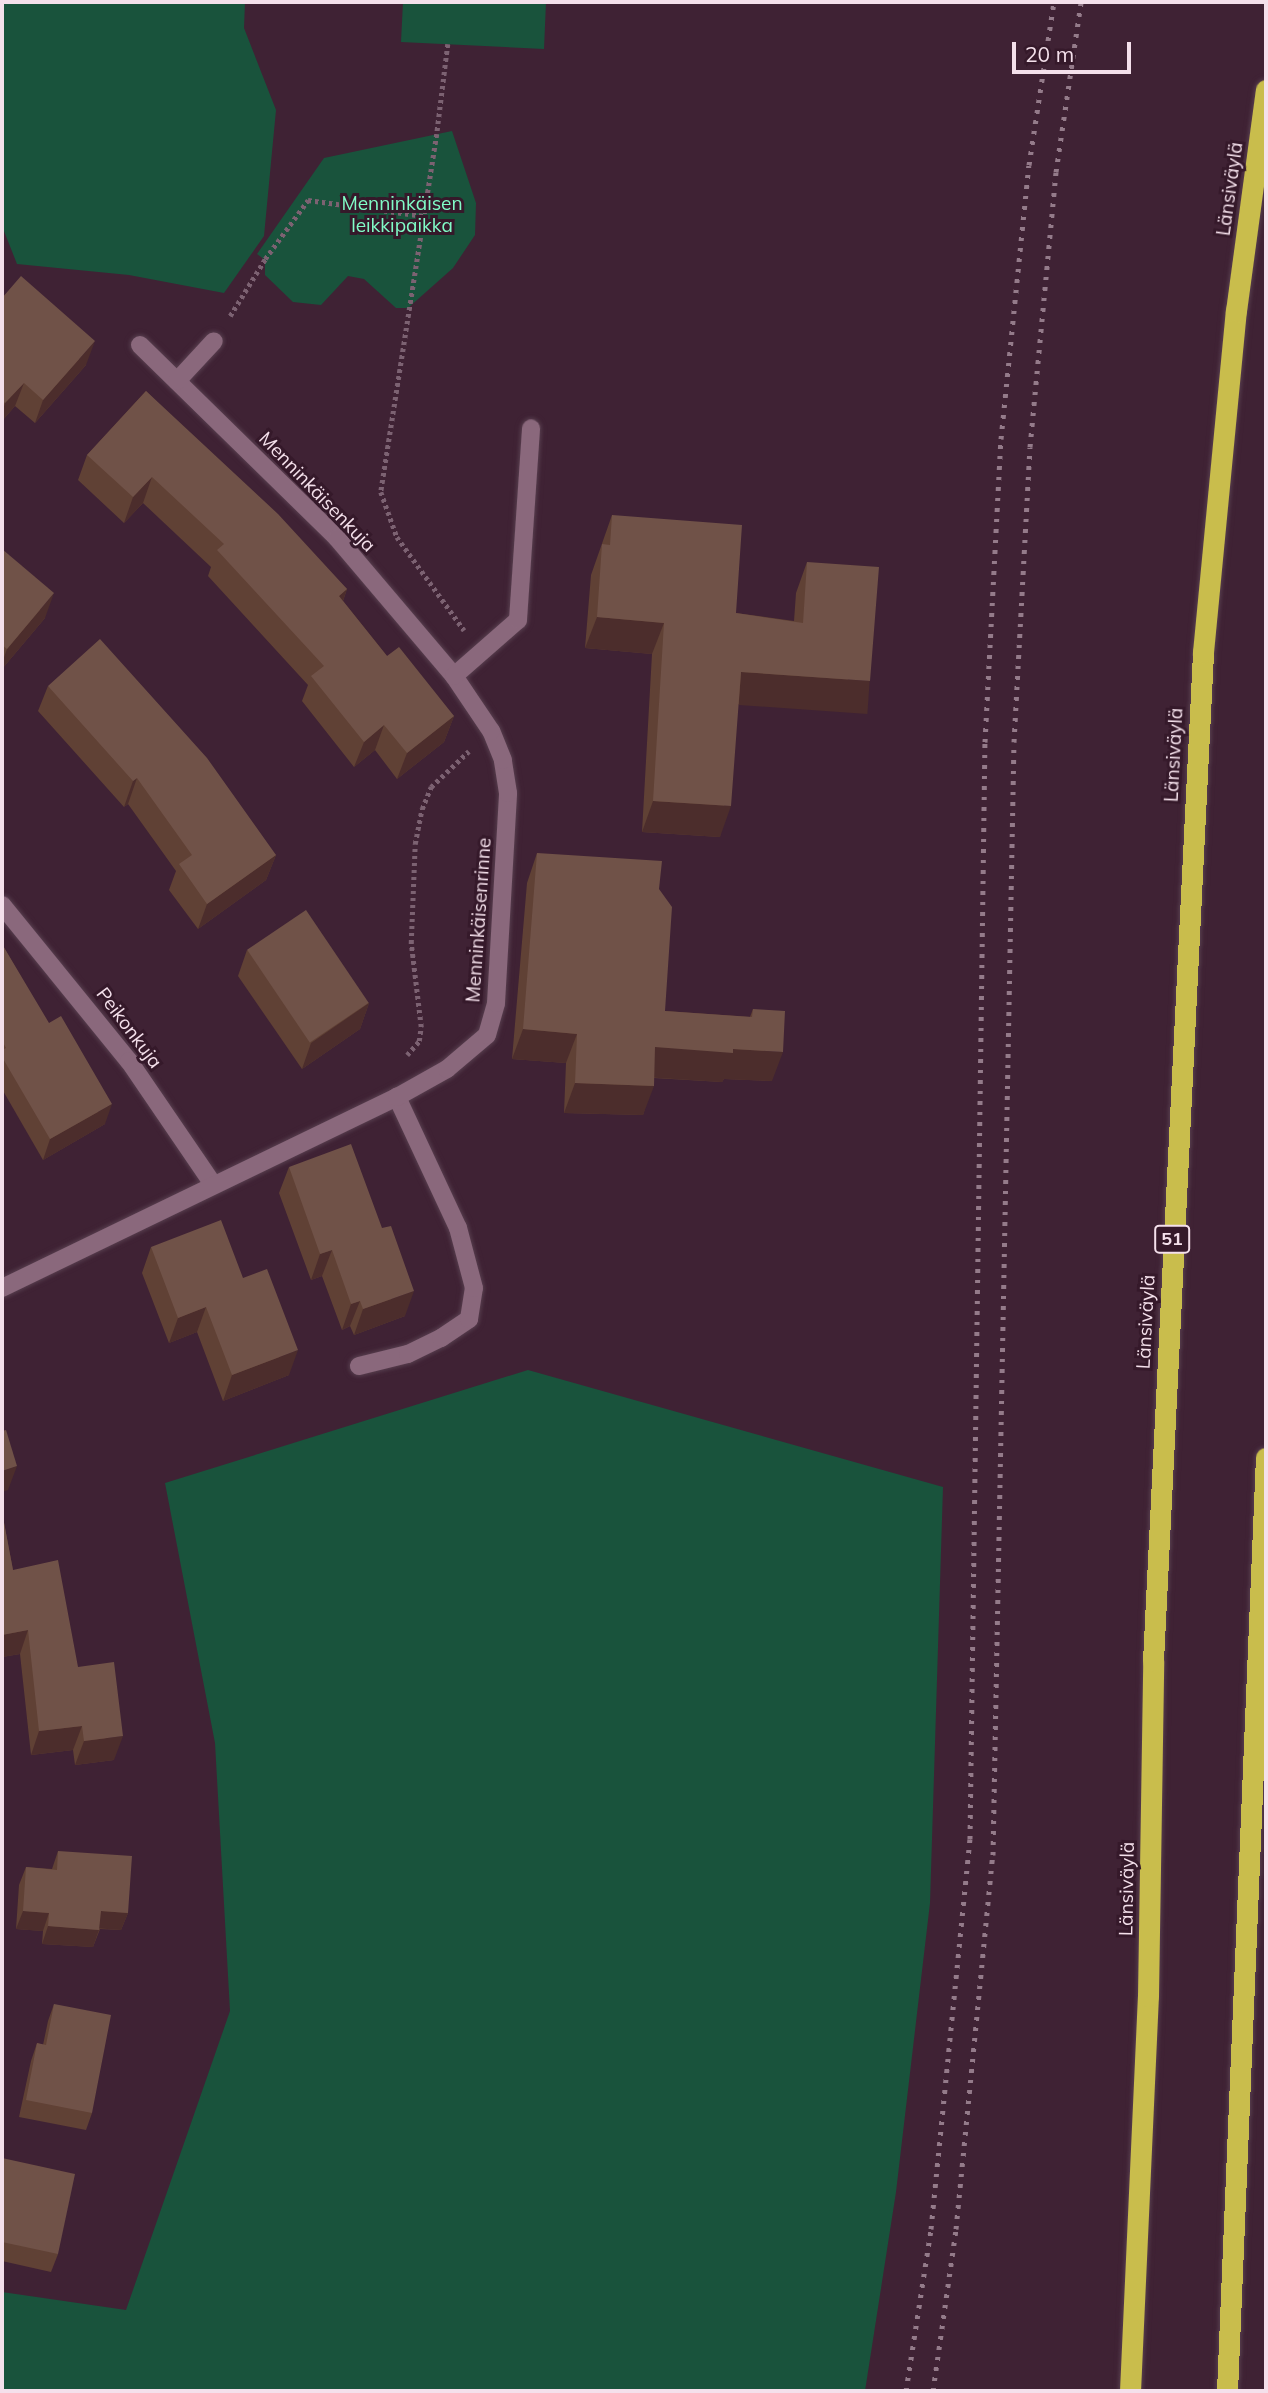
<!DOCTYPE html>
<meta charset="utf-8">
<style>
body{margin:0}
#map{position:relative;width:1268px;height:2393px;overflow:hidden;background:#3f2234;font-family:Mulish,sans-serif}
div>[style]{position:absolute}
.green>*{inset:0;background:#19533c}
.path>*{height:4.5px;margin-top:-2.25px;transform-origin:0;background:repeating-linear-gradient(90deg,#7c6272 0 3.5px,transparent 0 7px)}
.roads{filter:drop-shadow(0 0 2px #573e4e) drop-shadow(0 0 2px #573e4e)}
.lane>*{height:18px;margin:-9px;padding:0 9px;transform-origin:9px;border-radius:9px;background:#8a687c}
.street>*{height:18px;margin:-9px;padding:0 9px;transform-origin:9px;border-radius:9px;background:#8a687c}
.highway>*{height:21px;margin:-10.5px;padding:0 10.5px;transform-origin:10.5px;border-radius:10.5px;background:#c9bd4c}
.rail>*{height:5px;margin-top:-2.5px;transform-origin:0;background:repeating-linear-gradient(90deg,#947b8a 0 3.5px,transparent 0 10.5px)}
.wall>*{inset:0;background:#604135}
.shaded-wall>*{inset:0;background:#4c2d2c;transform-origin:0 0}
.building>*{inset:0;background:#705248;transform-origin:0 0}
span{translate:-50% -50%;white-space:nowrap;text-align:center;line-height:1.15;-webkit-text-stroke:6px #35192a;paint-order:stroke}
.shield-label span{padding:2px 5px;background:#35192a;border:2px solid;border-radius:5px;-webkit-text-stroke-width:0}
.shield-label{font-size:18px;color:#f4e0eb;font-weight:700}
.street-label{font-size:19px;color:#f4e0eb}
.park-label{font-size:19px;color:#81fcc7}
.frame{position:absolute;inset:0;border:4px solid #f4e0eb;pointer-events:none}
.scale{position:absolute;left:1012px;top:42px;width:119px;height:32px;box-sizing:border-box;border:4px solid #f4e0eb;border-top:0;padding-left:9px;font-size:21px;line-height:24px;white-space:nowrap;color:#f4e0eb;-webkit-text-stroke:5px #35192a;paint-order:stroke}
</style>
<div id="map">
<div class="green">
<i style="clip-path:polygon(2px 2px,245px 2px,244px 28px,276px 110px,264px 236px,224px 293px,129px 275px,17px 264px,2px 226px)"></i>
<i style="clip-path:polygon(403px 2px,546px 2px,544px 49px,401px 42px)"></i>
<i style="clip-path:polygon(452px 131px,476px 203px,475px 235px,453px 268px,408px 308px,396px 308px,364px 279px,348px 276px,321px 305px,293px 302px,265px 275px,265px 260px,257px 254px,324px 158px)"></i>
<i style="clip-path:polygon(528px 1370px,943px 1487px,930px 1903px,896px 2192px,865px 2391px,2px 2391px,2px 2292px,126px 2310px,230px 2011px,215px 1743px,165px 1483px)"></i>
</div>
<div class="path">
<i style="left:448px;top:44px;width:91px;rotate:97deg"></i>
<i style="left:437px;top:134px;width:362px;rotate:98.9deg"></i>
<i style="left:381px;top:492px;width:48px;rotate:70.4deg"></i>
<i style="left:397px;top:537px;width:115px;rotate:54.2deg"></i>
<i style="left:230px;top:316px;width:67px;rotate:-58.4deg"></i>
<i style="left:265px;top:259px;width:73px;rotate:-53.9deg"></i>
<i style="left:308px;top:200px;width:117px;rotate:7.9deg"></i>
<i style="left:407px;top:1055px;width:18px;rotate:-49deg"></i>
<i style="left:419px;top:1041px;width:14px;rotate:-82deg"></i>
<i style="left:421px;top:1027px;width:85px;rotate:-96.8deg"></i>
<i style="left:411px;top:943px;width:99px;rotate:-87.7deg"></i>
<i style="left:415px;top:844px;width:36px;rotate:-79deg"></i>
<i style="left:422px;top:809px;width:24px;rotate:-68deg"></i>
<i style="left:431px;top:787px;width:52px;rotate:-43.5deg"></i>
</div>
<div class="roads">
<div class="lane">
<i style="left:359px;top:1366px;width:50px;rotate:-13.8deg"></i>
<i style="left:408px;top:1354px;width:37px;rotate:-26deg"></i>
<i style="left:441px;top:1338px;width:34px;rotate:-34deg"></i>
<i style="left:469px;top:1319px;width:31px;rotate:-81deg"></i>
<i style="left:474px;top:1288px;width:62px;rotate:-104.9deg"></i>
<i style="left:458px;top:1228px;width:145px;rotate:-115deg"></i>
</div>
<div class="street">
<i style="left:140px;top:345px;width:276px;rotate:44.4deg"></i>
<i style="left:337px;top:538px;width:181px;rotate:49.7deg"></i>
<i style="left:177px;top:381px;width:54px;rotate:-47.2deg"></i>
<i style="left:2px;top:905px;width:201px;rotate:50.9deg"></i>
<i style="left:129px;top:1061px;width:149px;rotate:55.7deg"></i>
<i style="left:2px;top:1288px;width:439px;rotate:-25.8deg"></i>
<i style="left:397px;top:1097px;width:57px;rotate:-29.2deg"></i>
<i style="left:447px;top:1069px;width:52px;rotate:-40.4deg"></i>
<i style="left:487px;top:1035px;width:33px;rotate:-74deg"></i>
<i style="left:496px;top:1003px;width:210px;rotate:-86.7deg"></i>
<i style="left:508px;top:793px;width:33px;rotate:-99deg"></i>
<i style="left:503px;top:760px;width:31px;rotate:-112deg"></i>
<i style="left:491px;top:731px;width:66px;rotate:-123.9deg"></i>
<i style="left:454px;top:676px;width:85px;rotate:-41.2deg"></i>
<i style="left:518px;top:620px;width:192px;rotate:-86.1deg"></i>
</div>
<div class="highway">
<i style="left:1130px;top:2391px;width:395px;rotate:-87.4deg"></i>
<i style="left:1148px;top:1996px;width:335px;rotate:-89.1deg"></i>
<i style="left:1153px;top:1661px;width:1010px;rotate:-87.16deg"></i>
<i style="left:1203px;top:652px;width:343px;rotate:-84.5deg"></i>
<i style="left:1236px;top:311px;width:223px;rotate:-82.3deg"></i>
<i style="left:1227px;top:2391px;width:934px;rotate:-87.61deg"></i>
</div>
</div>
<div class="rail">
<i style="left:906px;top:2391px;width:164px;rotate:-81.2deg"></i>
<i style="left:931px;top:2229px;width:392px;rotate:-84.3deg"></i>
<i style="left:970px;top:1839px;width:1097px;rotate:-89.22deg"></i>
<i style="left:985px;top:742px;width:303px;rotate:-87deg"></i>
<i style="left:1001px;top:439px;width:275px;rotate:-84.2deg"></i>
<i style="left:1029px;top:165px;width:165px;rotate:-81.3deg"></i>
<i style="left:933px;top:2391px;width:164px;rotate:-81.9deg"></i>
<i style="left:956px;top:2229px;width:376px;rotate:-84.4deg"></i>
<i style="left:993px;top:1855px;width:1113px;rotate:-88.92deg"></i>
<i style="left:1014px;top:742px;width:295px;rotate:-86.9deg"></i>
<i style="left:1030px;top:447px;width:276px;rotate:-84.6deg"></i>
<i style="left:1056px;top:172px;width:172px;rotate:-81.6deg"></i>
</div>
<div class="wall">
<i style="clip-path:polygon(2px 298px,86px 365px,35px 423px,15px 406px,2px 421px)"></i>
<i style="clip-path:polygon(146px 391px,347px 589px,343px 601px,387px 656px,454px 716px,444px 742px,397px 779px,375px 750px,354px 767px,302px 701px,308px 685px,208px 576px,211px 567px,143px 503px,124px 523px,78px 480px,87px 455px)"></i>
<i style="clip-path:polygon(612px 515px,736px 613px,794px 621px,796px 593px,807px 562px,859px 712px,738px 704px,720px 837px,642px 832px,652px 654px,585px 648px,591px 575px)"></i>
<i style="clip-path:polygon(2px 549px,45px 618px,2px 669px)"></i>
<i style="clip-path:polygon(48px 686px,276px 855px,266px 880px,198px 929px,169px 890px,176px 871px,128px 804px,124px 807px,38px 711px)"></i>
<i style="clip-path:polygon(537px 853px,659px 889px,665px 1011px,750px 1017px,753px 1009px,772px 1081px,724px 1079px,722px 1082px,654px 1078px,643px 1115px,564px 1113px,566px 1063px,512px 1059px,527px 883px)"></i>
<i style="clip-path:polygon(2px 944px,105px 1124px,43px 1160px,2px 1089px)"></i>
<i style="clip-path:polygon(247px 950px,369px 1003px,360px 1029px,302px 1069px,238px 976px)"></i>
<i style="clip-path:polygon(289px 1167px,405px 1316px,354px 1335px,350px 1326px,342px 1330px,322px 1276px,311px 1280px,279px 1193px)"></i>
<i style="clip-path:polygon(151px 1247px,243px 1278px,289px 1375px,223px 1401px,197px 1332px,169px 1343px,142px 1273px)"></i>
<i style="clip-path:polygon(2px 1512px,13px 1570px,78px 1667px,114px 1760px,75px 1765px,73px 1750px,31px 1755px,20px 1654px,2px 1657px)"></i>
<i style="clip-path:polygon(58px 1851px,128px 1913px,121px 1930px,100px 1929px,93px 1947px,42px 1944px,43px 1931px,16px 1929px,19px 1885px,26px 1867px,52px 1869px)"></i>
<i style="clip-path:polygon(54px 2004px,92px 2113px,86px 2130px,19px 2117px,31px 2061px,37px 2043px,43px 2045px,48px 2021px)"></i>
<i style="clip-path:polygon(2px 2158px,58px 2254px,51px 2272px,2px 2261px)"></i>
</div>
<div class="shaded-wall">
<i style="clip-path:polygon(95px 341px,86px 365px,35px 423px,43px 400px)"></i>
<i style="clip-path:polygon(24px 383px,15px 406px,2px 421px,2px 413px,5px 403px)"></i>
<i style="clip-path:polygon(152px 477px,143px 503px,124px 523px,133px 497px)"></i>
<i style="clip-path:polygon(347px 589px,338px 615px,339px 596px)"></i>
<i style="clip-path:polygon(54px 593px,45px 618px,2px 669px,2px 663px,7px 649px)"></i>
<i style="clip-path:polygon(597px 617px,664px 623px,652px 654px,585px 648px)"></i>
<i style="left:741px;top:672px;width:129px;height:33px;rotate:4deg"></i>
<i style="clip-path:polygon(454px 716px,444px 742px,397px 779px,407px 753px)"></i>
<i style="clip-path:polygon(384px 725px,375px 750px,354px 767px,364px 742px)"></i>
<i style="clip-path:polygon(137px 778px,128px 804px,124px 807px,133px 781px)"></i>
<i style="clip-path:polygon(653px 801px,731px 806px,720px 837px,642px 832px)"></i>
<i style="clip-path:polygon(276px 855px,266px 880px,198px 929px,207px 904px)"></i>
<i style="clip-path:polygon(369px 1003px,360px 1029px,302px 1069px,311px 1043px)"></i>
<i style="clip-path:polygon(523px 1029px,577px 1034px,566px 1063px,512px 1059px)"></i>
<i style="clip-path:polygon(655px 1047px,733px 1049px,783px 1052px,772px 1081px,724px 1079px,722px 1082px,644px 1077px)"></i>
<i style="clip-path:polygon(575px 1083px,654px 1086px,643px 1115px,564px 1113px)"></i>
<i style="clip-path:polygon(112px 1104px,105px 1124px,43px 1160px,50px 1139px)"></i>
<i style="clip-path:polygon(332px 1250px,322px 1276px,311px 1280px,320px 1254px)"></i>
<i style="clip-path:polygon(414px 1291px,405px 1316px,354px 1335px,363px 1309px)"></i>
<i style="clip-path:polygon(360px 1301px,350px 1326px,342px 1330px,351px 1304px)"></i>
<i style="clip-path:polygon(206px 1307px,197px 1332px,169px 1343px,178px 1318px)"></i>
<i style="clip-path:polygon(298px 1350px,289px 1375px,223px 1401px,232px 1375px)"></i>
<i style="clip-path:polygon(17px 1466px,8px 1490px,2px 1492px,2px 1471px)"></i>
<i style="clip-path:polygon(28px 1630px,20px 1654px,2px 1657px,2px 1635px)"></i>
<i style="clip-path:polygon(82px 1726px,73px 1750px,31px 1755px,39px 1731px)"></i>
<i style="clip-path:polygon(123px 1736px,114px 1760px,75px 1765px,84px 1741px)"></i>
<i style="clip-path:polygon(23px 1911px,49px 1913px,43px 1931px,16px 1929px)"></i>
<i style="clip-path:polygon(101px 1911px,128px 1913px,121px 1930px,94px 1928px)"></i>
<i style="clip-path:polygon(48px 1926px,99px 1930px,93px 1947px,42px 1944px)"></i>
</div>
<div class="building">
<i style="clip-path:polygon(21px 276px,95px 341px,43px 400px,24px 383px,5px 403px,2px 400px,2px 298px)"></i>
<i style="clip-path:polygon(146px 391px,278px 514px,347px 589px,339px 596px,387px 656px,399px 647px,454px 716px,407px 753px,384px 725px,364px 742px,311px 676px,324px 666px,217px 550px,224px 544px,152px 477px,133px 497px,87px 455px)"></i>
<i style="clip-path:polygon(612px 515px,742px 525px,736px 613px,803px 623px,807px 562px,879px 567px,870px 681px,741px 672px,731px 806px,653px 801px,664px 623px,597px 617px,602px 544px,610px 545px)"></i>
<i style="clip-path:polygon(2px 549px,54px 593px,7px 649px,2px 645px)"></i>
<i style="clip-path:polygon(100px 639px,207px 758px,276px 855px,207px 904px,179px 864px,192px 855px,137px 778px,133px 781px,48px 686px)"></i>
<i style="clip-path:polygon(537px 853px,662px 861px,659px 889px,672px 907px,665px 1011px,752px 1017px,753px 1009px,785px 1011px,783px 1052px,733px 1049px,733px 1053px,655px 1047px,654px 1086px,575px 1083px,577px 1034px,523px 1029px)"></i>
<i style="left:306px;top:910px;width:112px;height:71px;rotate:56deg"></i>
<i style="clip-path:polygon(2px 944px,49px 1023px,61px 1016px,112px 1104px,50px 1139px,2px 1057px,2px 1050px,6px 1048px,2px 1041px)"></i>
<i style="clip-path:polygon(351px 1144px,382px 1228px,391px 1226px,414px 1291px,363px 1309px,360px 1301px,351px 1304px,332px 1250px,320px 1254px,289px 1167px)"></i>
<i style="clip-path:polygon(221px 1220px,243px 1278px,267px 1269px,298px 1350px,232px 1375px,206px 1307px,178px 1318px,151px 1247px)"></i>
<i style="clip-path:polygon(6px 1430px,17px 1466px,2px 1471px,2px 1431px)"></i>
<i style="clip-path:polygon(2px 1512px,13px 1570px,58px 1560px,78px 1667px,114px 1662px,123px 1736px,84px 1741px,82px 1726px,39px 1731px,28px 1630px,2px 1635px)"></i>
<i style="clip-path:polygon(58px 1851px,132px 1856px,128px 1913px,101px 1911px,99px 1930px,48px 1926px,49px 1913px,23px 1911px,26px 1867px,57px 1870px)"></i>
<i style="clip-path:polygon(54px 2004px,111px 2015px,92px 2113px,26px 2100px,37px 2043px,46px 2045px)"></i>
<i style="clip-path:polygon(2px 2158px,75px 2174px,58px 2254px,2px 2242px)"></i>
</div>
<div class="shield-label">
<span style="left:1172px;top:1239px">51</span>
</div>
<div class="street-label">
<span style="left:1230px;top:189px;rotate:-82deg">Länsiväylä</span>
<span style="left:317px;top:492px;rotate:46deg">Menninkäisenkuja</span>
<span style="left:1174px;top:755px;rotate:-87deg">Länsiväylä</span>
<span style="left:479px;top:920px;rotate:-86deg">Menninkäisenrinne</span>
<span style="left:129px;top:1028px;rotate:53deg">Peikonkuja</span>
<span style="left:1146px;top:1322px;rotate:-87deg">Länsiväylä</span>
<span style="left:1127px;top:1889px;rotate:-89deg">Länsiväylä</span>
</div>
<div class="park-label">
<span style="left:402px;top:215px">Menninkäisen<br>leikkipaikka</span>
</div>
<div class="frame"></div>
<div class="scale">20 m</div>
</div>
